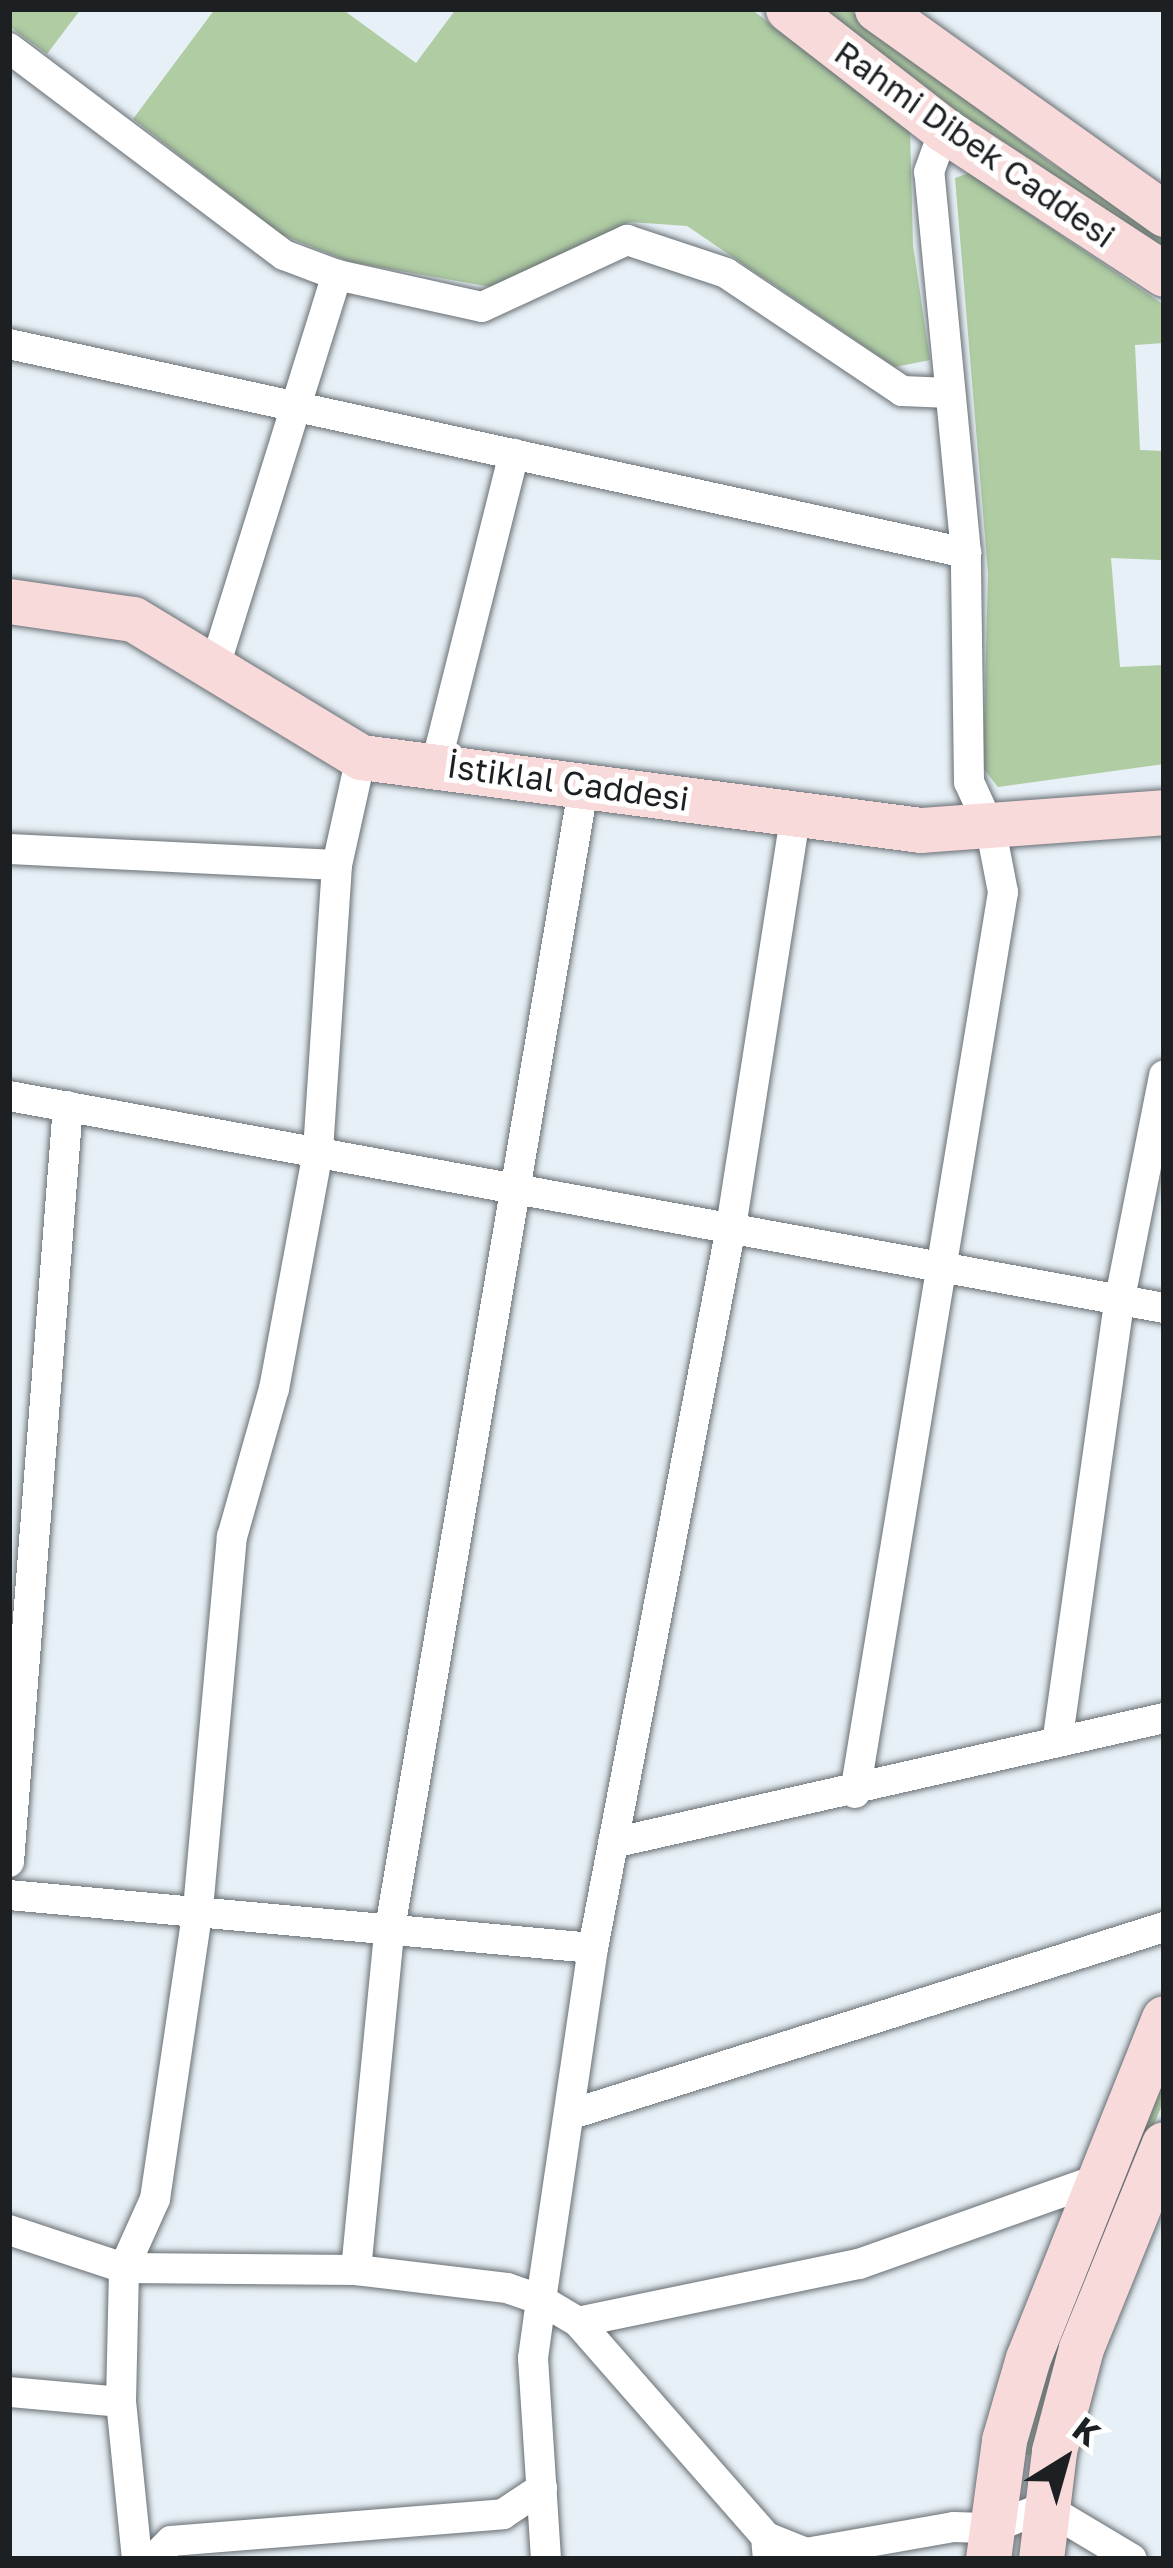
<!DOCTYPE html>
<meta charset="utf-8">
<style>
body{margin:0}
#map{position:relative;width:1173px;height:2568px;overflow:hidden;background:#e7f0f6;font-family:"Golos Text",sans-serif}
div>[style]{position:absolute}
.green>*{inset:0;background:#afcca3}
.roads{filter:drop-shadow(0 0 3px #686f74) drop-shadow(0 0 3px #686f74)}
.street>*{height:30px;margin:-15px;padding:0 15px;transform-origin:15px;border-radius:15px;background:#fff}
.secondary>*{height:45px;margin:-22.5px;padding:0 22.5px;transform-origin:22.5px;border-radius:22.5px;background:#f9dada}
span{translate:-50% -50%;white-space:nowrap;text-align:center;line-height:1.15;-webkit-text-stroke:10px #fff;paint-order:stroke}
.street-label{font-size:33px;color:#1d2022}
.frame{position:absolute;inset:0;border:12px solid #1d2022;pointer-events:none}
.north{position:absolute;left:1005px;top:2400px;width:120px;height:120px;-webkit-text-stroke:9px #fff;paint-order:stroke;rotate:37deg;font-size:33px;font-weight:700;line-height:48px;text-align:center;color:#1d2022}
.north::after{content:'';display:block;margin:auto;width:42px;height:54px;background:#1d2022;clip-path:polygon(50% 0,100% 100%,50% 72%,0 100%)}
</style>
<div id="map">
<div class="green">
<i style="clip-path:polygon(9px 9px,81px 9px,47px 54px,9px 26px)"></i>
<i style="clip-path:polygon(215px 9px,342px 9px,416px 63px,456px 9px,751px 9px,910px 129px,913px 245px,930px 360px,895px 367px,687px 226px,630px 222px,491px 287px,350px 262px,282px 235px,133px 119px)"></i>
<i style="clip-path:polygon(823px 9px,848px 9px,1049px 162px,1164px 235px,1164px 252px,983px 132px)"></i>
<i style="clip-path:polygon(969px 173px,1164px 305px,1164px 343px,1135px 345px,1140px 450px,1164px 451px,1161px 560px,1111px 558px,1120px 667px,1164px 665px,1164px 764px,998px 787px,983px 768px,988px 573px,955px 178px)"></i>
<i style="clip-path:polygon(1164px 2061px,1164px 2100px,1089px 2283px,1035px 2456px,1023px 2454px,1045px 2365px)"></i>
</div>
<div class="roads">
<div class="street">
<i style="left:9px;top:48px;width:344px;rotate:37deg"></i>
<i style="left:284px;top:255px;width:57px;rotate:20.7deg"></i>
<i style="left:337px;top:275px;width:148px;rotate:12.4deg"></i>
<i style="left:482px;top:307px;width:160px;rotate:-24.8deg"></i>
<i style="left:627px;top:240px;width:104px;rotate:18.4deg"></i>
<i style="left:726px;top:273px;width:212px;rotate:33.8deg"></i>
<i style="left:902px;top:391px;width:48px;rotate:2.4deg"></i>
<i style="left:9px;top:344px;width:980px;rotate:12.32deg"></i>
<i style="left:215px;top:666px;width:410px;rotate:-72.7deg"></i>
<i style="left:436px;top:764px;width:320px;rotate:-75.9deg"></i>
<i style="left:9px;top:849px;width:328px;rotate:2.8deg"></i>
<i style="left:9px;top:1096px;width:1174px;rotate:10.4deg"></i>
<i style="left:1058px;top:1737px;width:443px;rotate:-82deg"></i>
<i style="left:1120px;top:1298px;width:227px;rotate:-78.8deg"></i>
<i style="left:855px;top:1793px;width:913px;rotate:-80.67deg"></i>
<i style="left:1003px;top:892px;width:63px;rotate:-101deg"></i>
<i style="left:991px;top:830px;width:53px;rotate:-114.6deg"></i>
<i style="left:969px;top:782px;width:229px;rotate:-90.8deg"></i>
<i style="left:966px;top:553px;width:383px;rotate:-95.5deg"></i>
<i style="left:929px;top:172px;width:45px;rotate:-70.3deg"></i>
<i style="left:613px;top:1843px;width:565px;rotate:-12.78deg"></i>
<i style="left:9px;top:1862px;width:758px;rotate:-85.54deg"></i>
<i style="left:9px;top:1895px;width:586px;rotate:5.19deg"></i>
<i style="left:572px;top:2114px;width:621px;rotate:-17.53deg"></i>
<i style="left:9px;top:2230px;width:121px;rotate:18.3deg"></i>
<i style="left:124px;top:2268px;width:232px;rotate:0.5deg"></i>
<i style="left:356px;top:2270px;width:152px;rotate:6.8deg"></i>
<i style="left:507px;top:2288px;width:36px;rotate:19deg"></i>
<i style="left:541px;top:2300px;width:43px;rotate:30.7deg"></i>
<i style="left:578px;top:2322px;width:286px;rotate:48.8deg"></i>
<i style="left:766px;top:2537px;width:22px;rotate:85deg"></i>
<i style="left:356px;top:2270px;width:338px;rotate:-84.4deg"></i>
<i style="left:389px;top:1934px;width:1166px;rotate:-80.38deg"></i>
<i style="left:578px;top:2322px;width:287px;rotate:-11.7deg"></i>
<i style="left:859px;top:2264px;width:255px;rotate:-19.5deg"></i>
<i style="left:9px;top:2392px;width:112px;rotate:5.1deg"></i>
<i style="left:766px;top:2537px;width:43px;rotate:21.8deg"></i>
<i style="left:806px;top:2553px;width:150px;rotate:-10deg"></i>
<i style="left:954px;top:2527px;width:38px;rotate:2deg"></i>
<i style="left:992px;top:2528px;width:57px;rotate:-21.6deg"></i>
<i style="left:1045px;top:2507px;width:101px;rotate:30.9deg"></i>
<i style="left:137px;top:2559px;width:158px;rotate:-95.8deg"></i>
<i style="left:121px;top:2402px;width:134px;rotate:-88.7deg"></i>
<i style="left:124px;top:2268px;width:76px;rotate:-65.8deg"></i>
<i style="left:155px;top:2199px;width:293px;rotate:-81.6deg"></i>
<i style="left:198px;top:1909px;width:374px;rotate:-84.8deg"></i>
<i style="left:232px;top:1537px;width:154px;rotate:-74.2deg"></i>
<i style="left:274px;top:1389px;width:242px;rotate:-79.5deg"></i>
<i style="left:318px;top:1151px;width:287px;rotate:-86.2deg"></i>
<i style="left:337px;top:865px;width:111px;rotate:-77.5deg"></i>
<i style="left:153px;top:2559px;width:25px;rotate:-45deg"></i>
<i style="left:171px;top:2541px;width:333px;rotate:-4.6deg"></i>
<i style="left:503px;top:2514px;width:47px;rotate:-33.7deg"></i>
<i style="left:546px;top:2559px;width:201px;rotate:-93.7deg"></i>
<i style="left:533px;top:2358px;width:59px;rotate:-82.1deg"></i>
<i style="left:541px;top:2300px;width:356px;rotate:-81.6deg"></i>
<i style="left:593px;top:1948px;width:734px;rotate:-79.16deg"></i>
<i style="left:731px;top:1227px;width:419px;rotate:-81.1deg"></i>
</div>
<div class="secondary">
<i style="left:788px;top:9px;width:197px;rotate:37.8deg"></i>
<i style="left:944px;top:130px;width:263px;rotate:33.2deg"></i>
<i style="left:877px;top:9px;width:353px;rotate:35.5deg"></i>
<i style="left:9px;top:601px;width:125px;rotate:8.3deg"></i>
<i style="left:133px;top:619px;width:267px;rotate:31.2deg"></i>
<i style="left:361px;top:757px;width:565px;rotate:7.43deg"></i>
<i style="left:921px;top:830px;width:244px;rotate:-4.2deg"></i>
<i style="left:988px;top:2559px;width:120px;rotate:-82.3deg"></i>
<i style="left:1004px;top:2440px;width:85px;rotate:-73.7deg"></i>
<i style="left:1028px;top:2358px;width:366px;rotate:-68.2deg"></i>
<i style="left:1041px;top:2559px;width:109px;rotate:-83.1deg"></i>
<i style="left:1054px;top:2451px;width:106px;rotate:-75.3deg"></i>
<i style="left:1081px;top:2348px;width:220px;rotate:-67.9deg"></i>
</div>
</div>
<div class="street-label">
<span style="left:975px;top:144px;rotate:35deg">Rahmi Dibek Caddesi</span>
<span style="left:568px;top:782px;rotate:8deg">İstiklal Caddesi</span>
</div>
<div class="frame"></div>
<div class="north">K</div>
</div>
